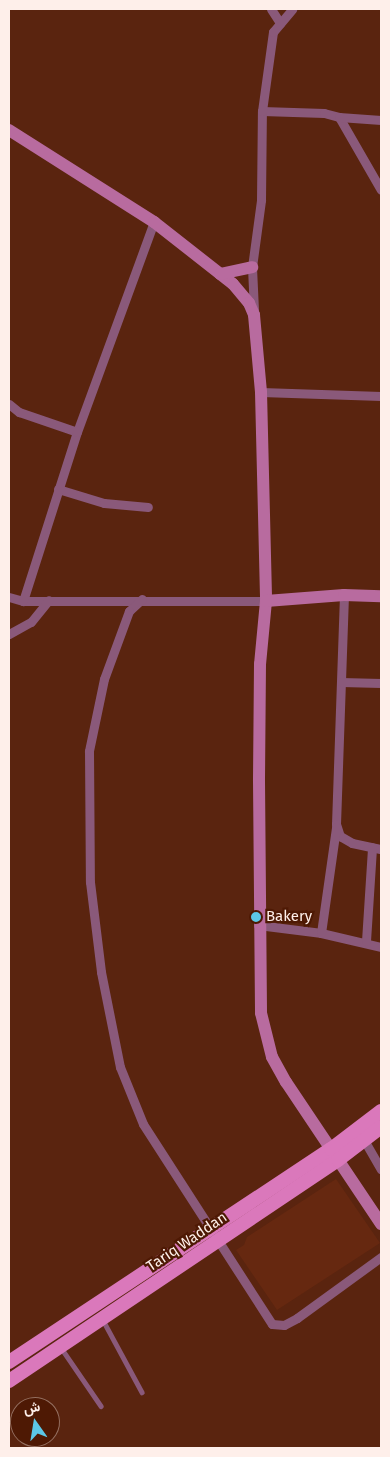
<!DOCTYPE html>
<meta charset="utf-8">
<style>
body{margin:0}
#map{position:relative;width:390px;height:1457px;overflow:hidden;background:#5a240f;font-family:"Fira Sans",Vazirmatn,sans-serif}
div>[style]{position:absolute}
.built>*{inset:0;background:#662810}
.lane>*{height:4.5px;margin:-2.25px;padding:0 2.25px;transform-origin:2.25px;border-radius:2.25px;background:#8a597a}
.street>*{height:9px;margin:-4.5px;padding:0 4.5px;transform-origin:4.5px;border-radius:4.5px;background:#8a597a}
.secondary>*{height:12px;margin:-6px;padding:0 6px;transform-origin:6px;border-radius:6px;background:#b86b9f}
.primary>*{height:14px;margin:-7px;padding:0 7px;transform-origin:7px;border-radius:7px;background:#da78bb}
.dots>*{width:14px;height:14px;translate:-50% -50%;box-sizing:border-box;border:2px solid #4e1904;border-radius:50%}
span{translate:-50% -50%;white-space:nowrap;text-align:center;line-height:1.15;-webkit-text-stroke:4.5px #4e1904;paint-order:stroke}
.poi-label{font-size:15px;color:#feefea}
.left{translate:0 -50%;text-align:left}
.street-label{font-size:15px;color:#feefea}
.frame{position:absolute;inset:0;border:10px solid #feefea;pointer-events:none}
.north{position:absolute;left:10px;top:1397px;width:50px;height:50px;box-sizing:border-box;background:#4e1904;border:1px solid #946f60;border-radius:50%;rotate:347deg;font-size:14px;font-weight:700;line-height:20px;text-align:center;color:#feefea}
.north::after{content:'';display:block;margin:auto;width:18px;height:22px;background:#5cc7e7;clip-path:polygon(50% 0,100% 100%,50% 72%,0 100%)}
</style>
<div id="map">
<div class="built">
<i style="clip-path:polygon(336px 1179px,380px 1243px,277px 1310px,236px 1250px,244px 1245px,247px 1237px)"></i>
</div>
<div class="lane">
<i style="left:103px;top:1320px;width:82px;rotate:61.6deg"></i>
<i style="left:62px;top:1349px;width:69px;rotate:55.6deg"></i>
</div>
<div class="street">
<i style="left:271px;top:9px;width:17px;rotate:57deg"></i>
<i style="left:262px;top:111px;width:62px;rotate:1.8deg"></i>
<i style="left:324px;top:113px;width:16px;rotate:15deg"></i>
<i style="left:339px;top:117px;width:84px;rotate:60.1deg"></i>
<i style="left:339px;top:117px;width:42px;rotate:4.1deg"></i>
<i style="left:254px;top:310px;width:43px;rotate:-92.7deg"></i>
<i style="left:252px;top:267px;width:68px;rotate:-82.3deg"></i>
<i style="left:261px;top:200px;width:89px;rotate:-89.4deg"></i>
<i style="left:262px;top:111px;width:80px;rotate:-82.1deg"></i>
<i style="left:273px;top:32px;width:30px;rotate:-50deg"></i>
<i style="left:261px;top:392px;width:120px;rotate:1.9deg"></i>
<i style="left:9px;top:404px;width:13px;rotate:39deg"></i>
<i style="left:19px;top:412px;width:61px;rotate:19deg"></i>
<i style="left:58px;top:489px;width:48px;rotate:16.9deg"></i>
<i style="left:104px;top:503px;width:44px;rotate:5.2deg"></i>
<i style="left:344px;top:595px;width:229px;rotate:92deg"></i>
<i style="left:336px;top:824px;width:13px;rotate:72deg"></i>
<i style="left:340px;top:836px;width:14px;rotate:30deg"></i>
<i style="left:352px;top:843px;width:30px;rotate:12deg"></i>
<i style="left:9px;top:597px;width:15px;rotate:16deg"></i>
<i style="left:23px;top:601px;width:243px"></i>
<i style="left:142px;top:599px;width:18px;rotate:137deg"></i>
<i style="left:129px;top:611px;width:72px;rotate:110.2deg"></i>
<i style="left:104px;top:679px;width:74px;rotate:101.8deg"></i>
<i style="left:89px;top:751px;width:131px;rotate:89.6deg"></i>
<i style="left:90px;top:882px;width:91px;rotate:83deg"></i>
<i style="left:101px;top:972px;width:97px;rotate:78.7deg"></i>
<i style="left:120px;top:1067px;width:61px;rotate:68deg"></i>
<i style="left:143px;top:1124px;width:238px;rotate:57.2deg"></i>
<i style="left:272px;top:1324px;width:12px;rotate:5deg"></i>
<i style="left:284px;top:1325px;width:15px;rotate:-28deg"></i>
<i style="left:297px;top:1318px;width:104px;rotate:-36deg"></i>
<i style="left:23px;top:601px;width:177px;rotate:-72.3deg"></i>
<i style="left:77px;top:432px;width:224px;rotate:-69.9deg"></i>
<i style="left:9px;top:634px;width:25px;rotate:-29deg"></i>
<i style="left:31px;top:622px;width:28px;rotate:-51deg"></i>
<i style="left:341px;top:682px;width:40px;rotate:1.4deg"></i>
<i style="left:258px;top:925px;width:64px;rotate:7.2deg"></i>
<i style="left:321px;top:933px;width:62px;rotate:13.1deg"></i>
<i style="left:321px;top:933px;width:107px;rotate:-81.9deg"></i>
<i style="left:366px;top:941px;width:94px;rotate:-86.3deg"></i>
<i style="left:364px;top:1140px;width:34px;rotate:60deg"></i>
</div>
<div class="secondary">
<i style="left:9px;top:130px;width:172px;rotate:32.4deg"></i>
<i style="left:154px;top:222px;width:100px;rotate:38.1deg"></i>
<i style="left:233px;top:284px;width:25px;rotate:50deg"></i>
<i style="left:249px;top:303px;width:13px;rotate:67deg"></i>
<i style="left:254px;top:315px;width:77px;rotate:84.8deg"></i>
<i style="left:261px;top:392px;width:209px;rotate:88.6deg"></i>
<i style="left:266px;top:601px;width:63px;rotate:95.4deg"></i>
<i style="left:260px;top:664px;width:117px;rotate:90.5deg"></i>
<i style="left:259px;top:781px;width:232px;rotate:89.5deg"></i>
<i style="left:261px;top:1013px;width:45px;rotate:76deg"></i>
<i style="left:272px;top:1057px;width:29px;rotate:61deg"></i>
<i style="left:286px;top:1082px;width:171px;rotate:56.2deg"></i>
<i style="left:220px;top:274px;width:33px;rotate:-12deg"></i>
<i style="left:266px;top:601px;width:78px;rotate:-4.4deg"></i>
<i style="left:344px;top:595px;width:37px;rotate:2deg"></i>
</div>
<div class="primary">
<i style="left:9px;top:1362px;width:386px;rotate:-33.5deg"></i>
<i style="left:331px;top:1149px;width:63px;rotate:-37.2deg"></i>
<i style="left:9px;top:1381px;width:396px;rotate:-33.9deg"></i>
<i style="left:338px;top:1160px;width:54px;rotate:-37.5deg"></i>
</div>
<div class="dots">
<i style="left:256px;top:917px;background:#5cc7e7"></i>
</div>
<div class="poi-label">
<span class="left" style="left:266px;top:917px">Bakery</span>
</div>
<div class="street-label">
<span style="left:187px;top:1242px;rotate:-34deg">Tariq Waddan</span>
</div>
<div class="frame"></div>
<div class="north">ش</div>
</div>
